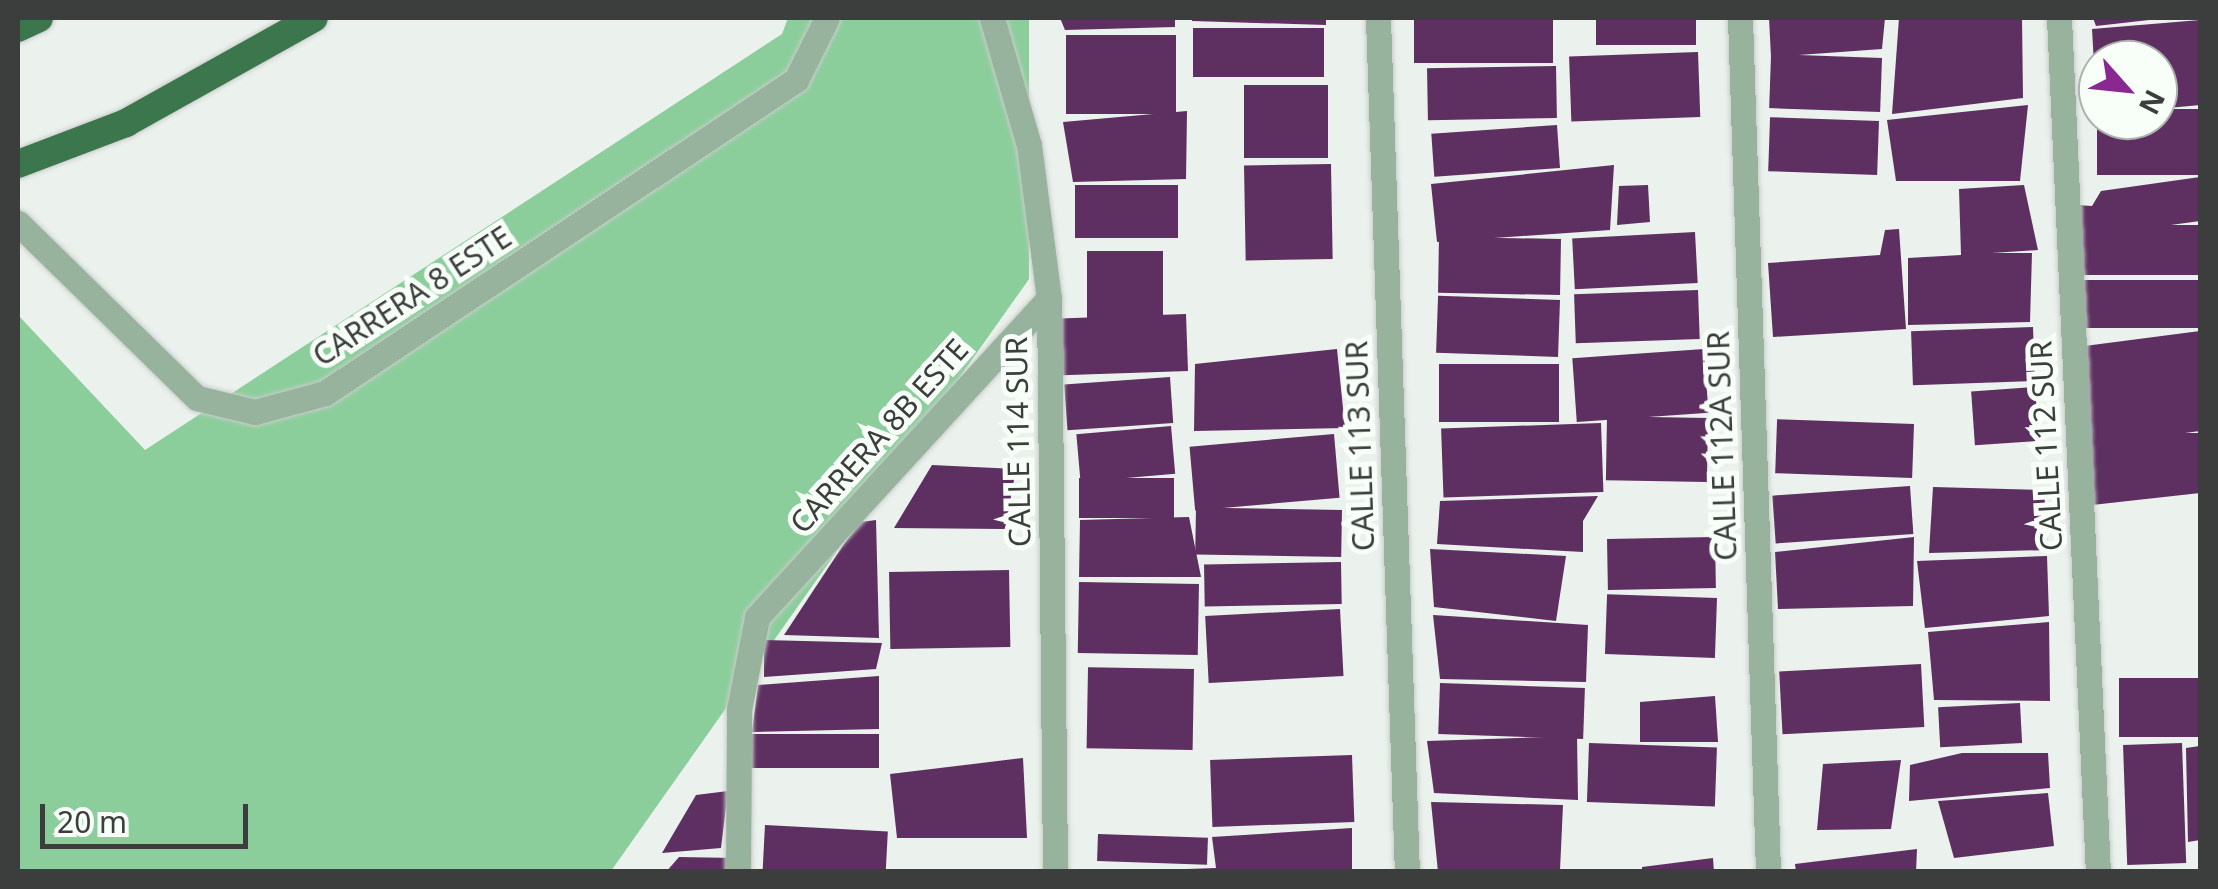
<!DOCTYPE html>
<style>
body{margin:0}
#map{position:relative;width:2218px;height:889px;overflow:hidden;background:#ebf1ec;font-family:"Noto Sans",sans-serif}
div>[style]{position:absolute}
.forest>*{inset:0;background:#8bce9b}
.building>*{inset:0;background:#5e2f61;transform-origin:0 0}
.roads{filter:drop-shadow(0 0 2px #c8cdc9) drop-shadow(0 0 2px #c8cdc9)}
.minor>*{height:25px;margin:-12.5px;padding:0 12.5px;transform-origin:12.5px;border-radius:12.5px;background:#97b39d}
.trunk>*{height:28px;margin:-14px;padding:0 14px;transform-origin:14px;border-radius:14px;background:#3b764c}
span{translate:-50% -50%;white-space:nowrap;text-align:center;line-height:1.15;-webkit-text-stroke:10px #f8fff9;paint-order:stroke}
.street-label{font-size:30px;color:#3b3e3c}
.frame{position:absolute;inset:0;border:20px solid #3b3e3c;pointer-events:none}
.north{position:absolute;left:2078px;top:40px;width:100px;height:100px;box-sizing:border-box;background:#f8fff9;border:2px solid #acb2ad;border-radius:50%;rotate:117deg;font-size:28px;font-weight:700;line-height:40px;text-align:center;color:#3b3e3c}
.north::after{content:'';display:block;margin:auto;width:35px;height:45px;background:#8a2891;clip-path:polygon(50% 0,100% 100%,50% 72%,0 100%)}
.scale{position:absolute;left:40px;top:804px;width:208px;height:45px;box-sizing:border-box;border:5px solid #3b3e3c;border-top:0;padding-left:12px;font-size:30px;line-height:35px;white-space:nowrap;color:#3b3e3c;-webkit-text-stroke:8px #f8fff9;paint-order:stroke}
</style>
<div id="map">
<div class="forest">
<i style="clip-path:polygon(788px 18px,1029px 18px,1029px 279px,611px 871px,18px 871px,18px 315px,145px 450px,782px 34px)"></i>
</div>
<div class="building">
<i style="clip-path:polygon(1060px 18px,1175px 18px,1175px 27px,1065px 30px)"></i>
<i style="clip-path:polygon(1192px 18px,1326px 18px,1326px 25px,1192px 21px)"></i>
<i style="left:1414px;top:18px;width:139px;height:45px"></i>
<i style="left:1596px;top:18px;width:100px;height:27px"></i>
<i style="clip-path:polygon(1769px 18px,1885px 18px,1882px 49px,1771px 57px)"></i>
<i style="clip-path:polygon(1899px 18px,2022px 18px,2023px 98px,1892px 114px)"></i>
<i style="clip-path:polygon(2093px 18px,2149px 18px,2149px 20px,2096px 26px)"></i>
<i style="clip-path:polygon(2200px 20px,2200px 105px,2158px 109px,2158px 60px,2098px 60px,2095px 82px,2092px 29px)"></i>
<i style="left:1193px;top:28px;width:131px;height:49px"></i>
<i style="left:1066px;top:35px;width:110px;height:79px"></i>
<i style="left:1698px;top:52px;width:65px;height:129px;rotate:88deg"></i>
<i style="left:1882px;top:58px;width:54px;height:111px;rotate:92deg"></i>
<i style="left:1556px;top:66px;width:52px;height:129px;rotate:89deg"></i>
<i style="left:1244px;top:85px;width:84px;height:73px"></i>
<i style="clip-path:polygon(2028px 105px,2020px 181px,1896px 181px,1887px 120px)"></i>
<i style="left:2200px;top:109px;width:66px;height:103px;rotate:90deg"></i>
<i style="clip-path:polygon(1187px 111px,1186px 179px,1073px 182px,1063px 122px)"></i>
<i style="left:1879px;top:121px;width:54px;height:109px;rotate:92deg"></i>
<i style="left:1557px;top:125px;width:43px;height:126px;rotate:86deg"></i>
<i style="left:1331px;top:164px;width:95px;height:87px;rotate:89deg"></i>
<i style="clip-path:polygon(1614px 165px,1610px 230px,1437px 242px,1431px 184px)"></i>
<i style="clip-path:polygon(2200px 177px,2200px 221px,2076px 238px,2077px 205px,2092px 206px,2101px 191px)"></i>
<i style="left:1178px;top:185px;width:53px;height:103px;rotate:90deg"></i>
<i style="clip-path:polygon(1648px 185px,1650px 222px,1617px 225px,1619px 186px)"></i>
<i style="clip-path:polygon(2024px 185px,2038px 250px,1992px 253px,2032px 253px,2030px 322px,1908px 325px,1908px 258px,1961px 255px,1959px 189px)"></i>
<i style="left:2200px;top:225px;width:50px;height:127px;rotate:90deg"></i>
<i style="clip-path:polygon(1899px 229px,1906px 329px,1773px 337px,1768px 263px,1880px 255px,1885px 230px)"></i>
<i style="left:1695px;top:232px;width:51px;height:123px;rotate:87deg"></i>
<i style="left:1561px;top:239px;width:56px;height:122px;rotate:91deg"></i>
<i style="left:1087px;top:251px;width:76px;height:67px"></i>
<i style="left:2200px;top:280px;width:48px;height:119px;rotate:90deg"></i>
<i style="left:1698px;top:290px;width:49px;height:124px;rotate:88deg"></i>
<i style="left:1560px;top:300px;width:57px;height:122px;rotate:92deg"></i>
<i style="left:1186px;top:314px;width:57px;height:126px;rotate:88deg"></i>
<i style="left:2033px;top:327px;width:54px;height:122px;rotate:88deg"></i>
<i style="clip-path:polygon(2200px 331px,2200px 431px,2185px 433px,2200px 433px,2200px 493px,2092px 505px,2077px 347px)"></i>
<i style="clip-path:polygon(1337px 349px,1345px 428px,1194px 431px,1195px 364px)"></i>
<i style="left:1704px;top:349px;width:64px;height:132px;rotate:86deg"></i>
<i style="left:1559px;top:364px;width:58px;height:120px;rotate:90deg"></i>
<i style="left:1170px;top:377px;width:46px;height:106px;rotate:86deg"></i>
<i style="left:2035px;top:387px;width:54px;height:64px;rotate:86deg"></i>
<i style="left:1708px;top:418px;width:64px;height:101px;rotate:91deg"></i>
<i style="left:1601px;top:423px;width:69px;height:160px;rotate:88deg"></i>
<i style="left:1914px;top:424px;width:54px;height:137px;rotate:92deg"></i>
<i style="left:1171px;top:426px;width:48px;height:95px;rotate:85deg"></i>
<i style="left:1334px;top:434px;width:64px;height:145px;rotate:85deg"></i>
<i style="clip-path:polygon(932px 465px,1016px 469px,1005px 529px,894px 528px)"></i>
<i style="left:1079px;top:478px;width:95px;height:40px"></i>
<i style="left:1910px;top:486px;width:48px;height:138px;rotate:86deg"></i>
<i style="clip-path:polygon(1933px 487px,2044px 490px,2048px 550px,1929px 553px)"></i>
<i style="clip-path:polygon(1598px 496px,1583px 521px,1583px 552px,1437px 544px,1440px 501px)"></i>
<i style="left:1342px;top:510px;width:47px;height:146px;rotate:91deg"></i>
<i style="clip-path:polygon(1189px 517px,1201px 577px,1079px 577px,1080px 520px)"></i>
<i style="clip-path:polygon(876px 520px,879px 638px,784px 635px,844px 544px,861px 522px)"></i>
<i style="left:1715px;top:537px;width:51px;height:108px;rotate:89deg"></i>
<i style="clip-path:polygon(1914px 537px,1913px 606px,1778px 609px,1775px 552px)"></i>
<i style="clip-path:polygon(1430px 549px,1566px 556px,1556px 621px,1434px 607px)"></i>
<i style="clip-path:polygon(2047px 556px,2049px 616px,1925px 628px,1917px 561px)"></i>
<i style="left:1341px;top:562px;width:42px;height:137px;rotate:89deg"></i>
<i style="left:1009px;top:570px;width:77px;height:120px;rotate:89deg"></i>
<i style="left:1079px;top:582px;width:120px;height:71px;rotate:1deg"></i>
<i style="left:1717px;top:598px;width:60px;height:110px;rotate:92deg"></i>
<i style="left:1340px;top:609px;width:67px;height:135px;rotate:87deg"></i>
<i style="clip-path:polygon(1433px 615px,1588px 625px,1586px 682px,1440px 679px)"></i>
<i style="clip-path:polygon(2049px 622px,2050px 701px,1934px 700px,1928px 632px)"></i>
<i style="clip-path:polygon(764px 640px,882px 643px,876px 669px,764px 677px)"></i>
<i style="left:1921px;top:664px;width:63px;height:142px;rotate:87deg"></i>
<i style="left:1194px;top:669px;width:81px;height:106px;rotate:91deg"></i>
<i style="clip-path:polygon(879px 676px,879px 729px,752px 732px,758px 685px)"></i>
<i style="left:2200px;top:678px;width:59px;height:81px;rotate:90deg"></i>
<i style="left:1440px;top:683px;width:145px;height:51px;rotate:2deg"></i>
<i style="clip-path:polygon(1715px 696px,1718px 742px,1640px 742px,1640px 702px)"></i>
<i style="left:2020px;top:703px;width:40px;height:82px;rotate:87deg"></i>
<i style="left:879px;top:734px;width:34px;height:133px;rotate:90deg"></i>
<i style="clip-path:polygon(1577px 736px,1578px 800px,1434px 793px,1427px 741px)"></i>
<i style="left:1589px;top:743px;width:128px;height:59px;rotate:2deg"></i>
<i style="left:2182px;top:743px;width:120px;height:59px;rotate:88deg"></i>
<i style="clip-path:polygon(2200px 746px,2200px 840px,2188px 842px,2186px 748px)"></i>
<i style="clip-path:polygon(1962px 753px,2048px 753px,2050px 788px,1909px 801px,1910px 765px)"></i>
<i style="left:1352px;top:755px;width:67px;height:142px;rotate:88deg"></i>
<i style="clip-path:polygon(1023px 758px,1027px 838px,897px 838px,890px 774px)"></i>
<i style="clip-path:polygon(1901px 760px,1891px 829px,1817px 830px,1823px 764px)"></i>
<i style="clip-path:polygon(728px 791px,721px 848px,662px 853px,696px 795px)"></i>
<i style="clip-path:polygon(2048px 793px,2054px 846px,1954px 858px,1938px 801px)"></i>
<i style="clip-path:polygon(1431px 802px,1563px 805px,1560px 870px,1438px 872px)"></i>
<i style="left:765px;top:825px;width:123px;height:47px;rotate:3deg"></i>
<i style="clip-path:polygon(1352px 828px,1352px 872px,1098px 872px,1216px 868px,1212px 837px)"></i>
<i style="left:1098px;top:834px;width:110px;height:27px;rotate:2deg"></i>
<i style="clip-path:polygon(1917px 849px,1916px 872px,1796px 872px,1795px 864px)"></i>
<i style="clip-path:polygon(679px 857px,735px 858px,735px 872px,666px 872px)"></i>
<i style="clip-path:polygon(1713px 858px,1714px 872px,1642px 872px,1642px 867px)"></i>
</div>
<div class="roads">
<div class="minor">
<i style="left:992px;top:18px;width:132px;rotate:73.8deg"></i>
<i style="left:1029px;top:145px;width:154px;rotate:82.6deg"></i>
<i style="left:1049px;top:298px;width:574px;rotate:89.4deg"></i>
<i style="left:1378px;top:18px;width:854px;rotate:88.06deg"></i>
<i style="left:1740px;top:18px;width:854px;rotate:88.12deg"></i>
<i style="left:2059px;top:18px;width:855px;rotate:87.39deg"></i>
<i style="left:18px;top:223px;width:250px;rotate:44.4deg"></i>
<i style="left:197px;top:398px;width:60px;rotate:13.6deg"></i>
<i style="left:255px;top:412px;width:73px;rotate:-15.2deg"></i>
<i style="left:325px;top:393px;width:566px;rotate:-33.61deg"></i>
<i style="left:796px;top:80px;width:69px;rotate:-63.4deg"></i>
<i style="left:738px;top:872px;width:162px;rotate:-89.6deg"></i>
<i style="left:739px;top:710px;width:95px;rotate:-79deg"></i>
<i style="left:757px;top:617px;width:432px;rotate:-47.5deg"></i>
</div>
<div class="trunk">
<i style="left:18px;top:28px;width:23px;rotate:-25deg"></i>
<i style="left:18px;top:164px;width:116px;rotate:-20.8deg"></i>
<i style="left:126px;top:123px;width:215px;rotate:-29.2deg"></i>
</div>
</div>
<div class="street-label">
<span style="left:412px;top:296px;rotate:-33deg">CARRERA 8 ESTE</span>
<span style="left:879px;top:436px;rotate:-48deg">CARRERA 8B ESTE</span>
<span style="left:1018px;top:442px;rotate:-91deg">CALLE 114 SUR</span>
<span style="left:1360px;top:446px;rotate:-92deg">CALLE 113 SUR</span>
<span style="left:1722px;top:446px;rotate:-92deg">CALLE 112A SUR</span>
<span style="left:2046px;top:446px;rotate:-93deg">CALLE 112 SUR</span>
</div>
<div class="frame"></div>
<div class="north">N</div>
<div class="scale">20 m</div>
</div>
